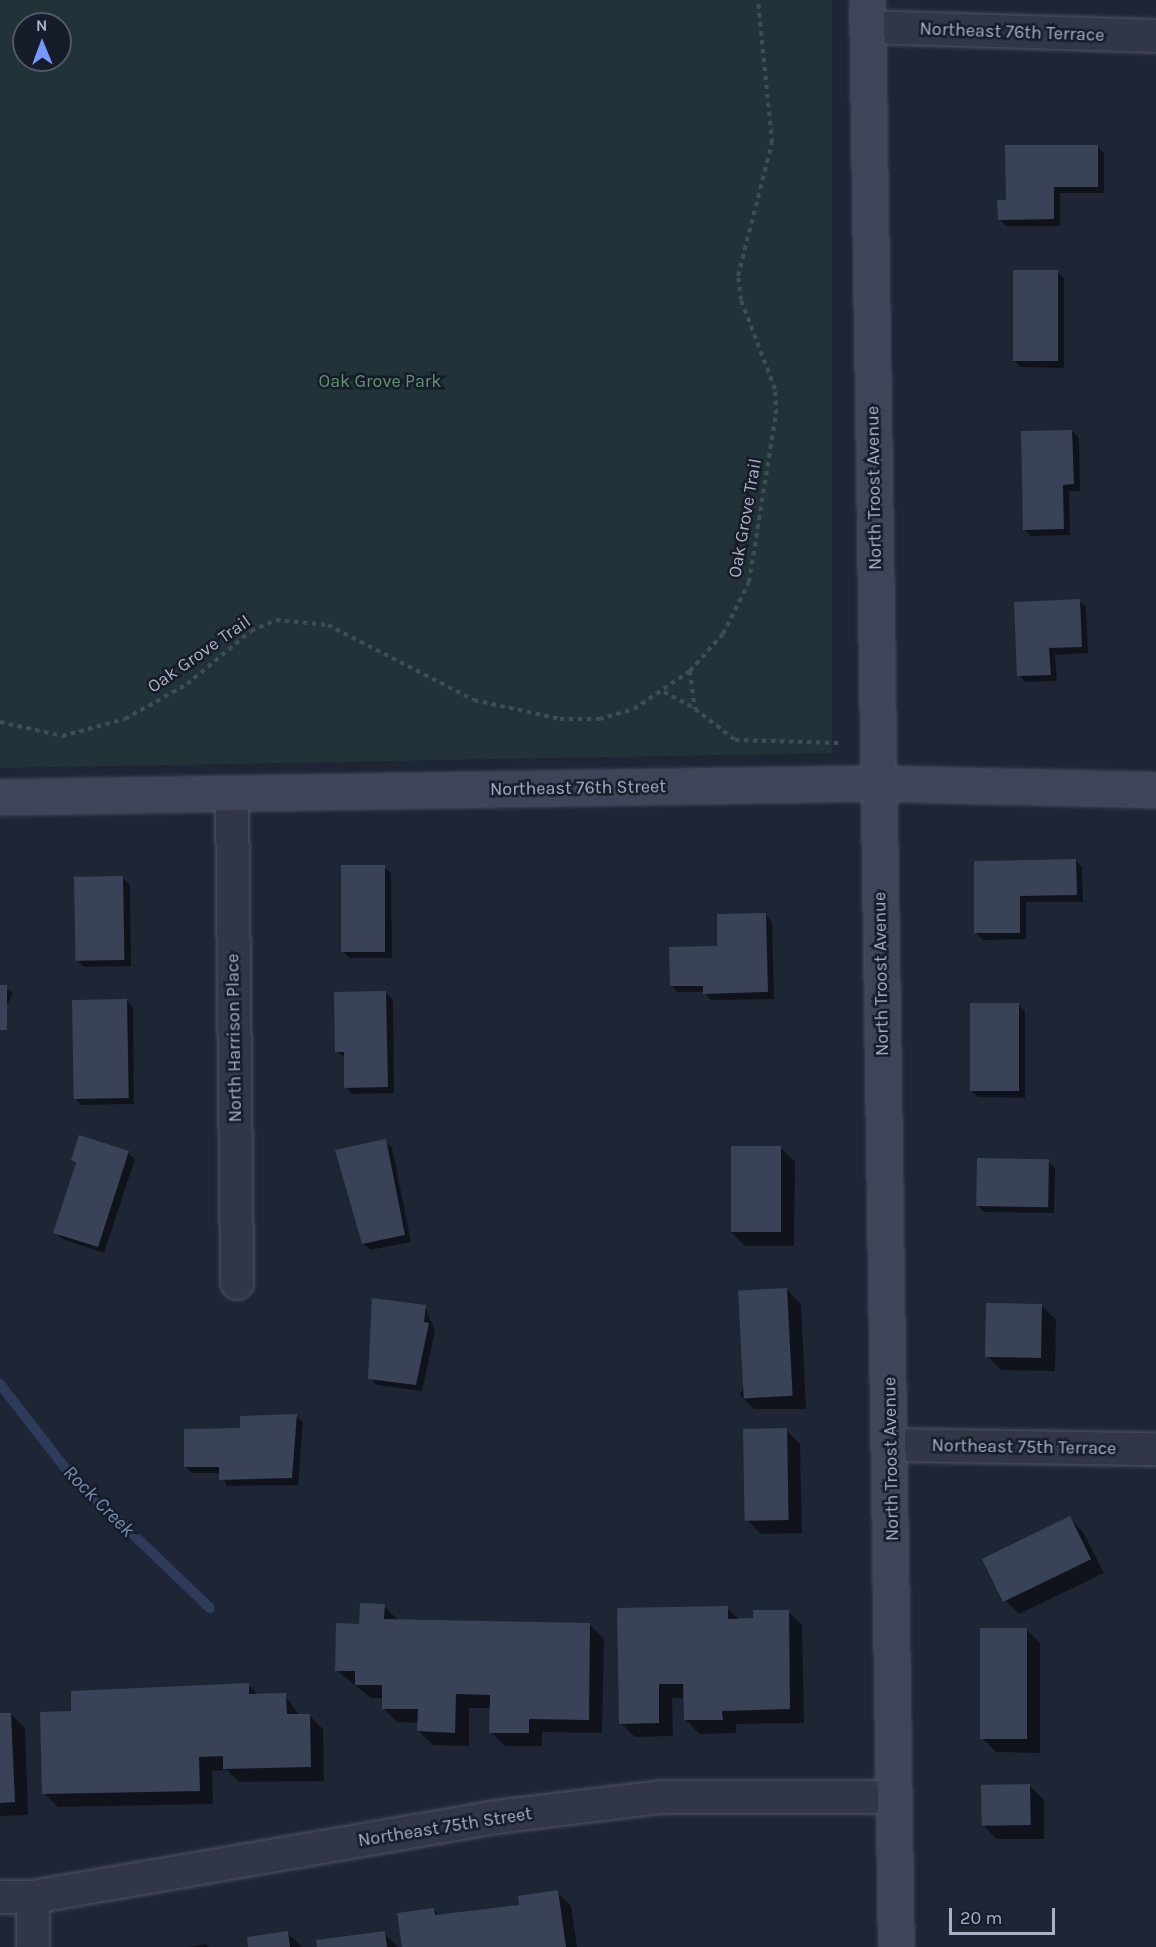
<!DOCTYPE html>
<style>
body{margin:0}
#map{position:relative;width:1156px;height:1947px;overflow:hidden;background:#1e2535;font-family:Karla,sans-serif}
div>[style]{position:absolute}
.green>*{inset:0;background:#213338}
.shadow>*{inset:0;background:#0007;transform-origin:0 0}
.stream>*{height:10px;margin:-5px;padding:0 5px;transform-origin:5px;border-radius:5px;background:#2e3b5b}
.building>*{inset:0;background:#394257;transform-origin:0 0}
.path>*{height:4px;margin-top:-2px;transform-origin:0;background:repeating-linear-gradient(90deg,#3d4e54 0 4.5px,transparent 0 9px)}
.roads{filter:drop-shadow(0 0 2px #4e5464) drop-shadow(0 0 2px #4e5464)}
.street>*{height:32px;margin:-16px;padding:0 16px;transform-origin:16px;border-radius:16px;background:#313746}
.secondary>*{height:33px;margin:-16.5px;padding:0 16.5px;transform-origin:16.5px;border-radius:16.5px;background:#3f4559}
span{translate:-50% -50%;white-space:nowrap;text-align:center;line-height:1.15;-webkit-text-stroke:5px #171c2a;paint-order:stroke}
.street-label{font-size:18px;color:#aab1c4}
.park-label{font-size:18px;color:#629474}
.water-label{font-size:20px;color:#798ab2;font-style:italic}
.north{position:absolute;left:12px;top:12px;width:60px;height:60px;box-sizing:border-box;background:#171c2a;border:2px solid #525868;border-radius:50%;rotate:359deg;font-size:16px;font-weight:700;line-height:24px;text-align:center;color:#aab1c4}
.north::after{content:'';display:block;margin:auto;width:21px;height:27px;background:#7799fc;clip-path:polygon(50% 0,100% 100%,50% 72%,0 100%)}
.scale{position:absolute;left:949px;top:1908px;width:106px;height:27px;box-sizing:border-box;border:3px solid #aab1c4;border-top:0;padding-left:8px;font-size:18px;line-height:21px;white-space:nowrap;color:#aab1c4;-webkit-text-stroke:4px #171c2a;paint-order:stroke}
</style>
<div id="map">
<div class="green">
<i style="clip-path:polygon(evenodd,0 0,832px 0,832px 753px,0 768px,0 0,24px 24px,60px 24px,60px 60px,24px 60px,24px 24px)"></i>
</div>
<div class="shadow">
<i style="clip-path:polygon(1097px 146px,1104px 153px,1104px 193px,1060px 193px,1060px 226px,1006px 226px,999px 219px,1007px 202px)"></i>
<i style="clip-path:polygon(1057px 271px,1064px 278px,1064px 368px,1021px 367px,1014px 361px)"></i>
<i style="clip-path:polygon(1072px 431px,1079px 438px,1080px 491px,1069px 491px,1070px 535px,1031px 536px,1024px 529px)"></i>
<i style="clip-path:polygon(1079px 601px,1086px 607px,1088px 653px,1055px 655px,1057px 681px,1025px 682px,1019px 675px)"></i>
<i style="clip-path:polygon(1076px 861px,1082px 867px,1083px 902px,1026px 902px,1026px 939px,983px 940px,976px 933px,975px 862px)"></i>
<i style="clip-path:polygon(384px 867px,391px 873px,392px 958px,350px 958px,343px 952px)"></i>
<i style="clip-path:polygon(123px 878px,130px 885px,131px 966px,84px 967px,77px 960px)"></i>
<i style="clip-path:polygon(766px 915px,772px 922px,774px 999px,711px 1000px,704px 992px,678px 992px,671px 986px)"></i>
<i style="left:0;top:986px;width:15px;height:50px;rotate:28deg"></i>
<i style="clip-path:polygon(386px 993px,393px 1000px,394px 1093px,352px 1094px,346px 1087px,345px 1058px,336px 1051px)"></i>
<i style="clip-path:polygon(126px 1000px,133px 1007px,134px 1104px,81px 1105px,75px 1098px)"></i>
<i style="clip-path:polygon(1018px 1004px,1025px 1011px,1025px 1098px,978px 1097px,971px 1091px)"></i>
<i style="clip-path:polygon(385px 1141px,392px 1148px,411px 1242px,370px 1250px,363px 1243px)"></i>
<i style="clip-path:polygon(781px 1148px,795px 1162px,794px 1246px,745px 1246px,731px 1232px)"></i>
<i style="clip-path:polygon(128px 1152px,135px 1159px,104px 1253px,62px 1239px,55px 1232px,77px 1165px,72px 1160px)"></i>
<i style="clip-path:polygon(1048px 1161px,1055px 1168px,1054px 1213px,984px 1212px,977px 1205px)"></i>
<i style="clip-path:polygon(787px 1290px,801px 1304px,806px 1409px,754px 1409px,740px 1395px)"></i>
<i style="clip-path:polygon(1042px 1306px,1056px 1320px,1055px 1371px,1001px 1370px,987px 1356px)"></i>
<i style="clip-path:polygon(425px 1307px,435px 1331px,422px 1391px,377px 1385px,370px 1378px)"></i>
<i style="clip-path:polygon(296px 1416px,303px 1422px,298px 1485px,227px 1486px,221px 1473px,192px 1473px,186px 1467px,242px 1429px)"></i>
<i style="clip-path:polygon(786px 1430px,800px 1444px,802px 1533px,761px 1534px,747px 1520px)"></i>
<i style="clip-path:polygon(1069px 1518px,1083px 1532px,1104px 1573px,1019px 1614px,1005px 1600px)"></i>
<i style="clip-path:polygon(384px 1606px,398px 1620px,590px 1625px,604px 1639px,602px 1733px,542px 1732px,542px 1746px,505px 1746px,491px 1732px,491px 1708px,469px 1708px,469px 1746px,433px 1745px,419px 1731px,419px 1723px,397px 1722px,383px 1708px,384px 1698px,371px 1698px,336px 1670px,361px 1625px)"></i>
<i style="clip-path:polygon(727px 1608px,740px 1620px,788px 1611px,802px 1625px,804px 1723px,736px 1724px,736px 1733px,700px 1734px,686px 1720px,685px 1698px,672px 1698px,673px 1736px,635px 1737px,621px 1723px)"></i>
<i style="clip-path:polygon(1026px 1629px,1040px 1643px,1040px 1753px,996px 1752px,982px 1738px)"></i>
<i style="clip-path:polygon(248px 1685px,259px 1695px,285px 1695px,299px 1715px,309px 1715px,323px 1729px,324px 1781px,239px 1782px,227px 1770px,212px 1771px,213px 1804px,58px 1807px,44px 1793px,73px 1713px)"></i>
<i style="clip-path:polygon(11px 1714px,25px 1728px,28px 1815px,0 1816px,0 1715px)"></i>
<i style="clip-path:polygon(1030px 1786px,1044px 1800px,1044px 1839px,997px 1839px,983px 1825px)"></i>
<i style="clip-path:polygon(557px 1892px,571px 1906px,577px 1947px,403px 1947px,434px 1910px,440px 1916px,521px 1906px)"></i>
<i style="clip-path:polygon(288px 1933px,302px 1947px,250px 1947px)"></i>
<i style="clip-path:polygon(384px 1933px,398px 1947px,318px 1947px)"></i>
<i style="clip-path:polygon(206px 1944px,209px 1947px,187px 1947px)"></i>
</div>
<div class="stream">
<i style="left:0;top:1384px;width:113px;rotate:52.2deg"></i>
<i style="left:69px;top:1473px;width:195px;rotate:43.8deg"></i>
</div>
<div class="building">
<i style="clip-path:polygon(1005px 145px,1098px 145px,1098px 187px,1054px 187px,1054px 219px,998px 220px,997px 200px,1006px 200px)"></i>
<i style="left:1013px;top:270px;width:45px;height:91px"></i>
<i style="clip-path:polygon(1072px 430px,1074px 484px,1063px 485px,1064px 529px,1023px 530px,1021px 431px)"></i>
<i style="clip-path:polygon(1080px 599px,1082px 647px,1049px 648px,1051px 675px,1017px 676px,1014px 602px)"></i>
<i style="clip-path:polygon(1076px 859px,1077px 895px,1020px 896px,1020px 933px,974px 933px,974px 861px)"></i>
<i style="left:341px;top:865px;width:44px;height:87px"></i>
<i style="left:123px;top:876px;width:84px;height:49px;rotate:89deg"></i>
<i style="clip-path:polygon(766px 913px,768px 992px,703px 994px,703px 986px,670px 986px,669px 947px,717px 946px,717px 914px)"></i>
<i style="left:0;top:985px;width:7px;height:45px"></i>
<i style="clip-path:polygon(386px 991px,388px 1087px,344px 1088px,344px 1052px,335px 1052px,334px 992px)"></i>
<i style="left:127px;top:999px;width:99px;height:55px;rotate:89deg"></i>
<i style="left:970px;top:1003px;width:49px;height:88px"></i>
<i style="clip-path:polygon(79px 1135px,129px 1151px,98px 1247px,53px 1233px,76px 1163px,71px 1160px)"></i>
<i style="clip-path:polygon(386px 1139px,405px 1235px,362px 1244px,335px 1150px)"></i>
<i style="left:731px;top:1146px;width:50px;height:86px"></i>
<i style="left:977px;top:1158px;width:72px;height:48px;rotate:1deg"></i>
<i style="left:787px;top:1288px;width:108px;height:49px;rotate:87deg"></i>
<i style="clip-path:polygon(372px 1298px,426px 1305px,424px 1322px,429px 1323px,416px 1385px,368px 1379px)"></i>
<i style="left:986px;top:1303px;width:56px;height:54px;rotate:1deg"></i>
<i style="clip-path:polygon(297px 1414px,292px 1478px,219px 1480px,219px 1467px,184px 1467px,184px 1429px,240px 1428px,240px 1416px)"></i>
<i style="left:787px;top:1428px;width:92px;height:44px;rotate:89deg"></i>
<i style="left:1070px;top:1516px;width:48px;height:98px;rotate:64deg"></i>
<i style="clip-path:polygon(360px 1603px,385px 1604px,384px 1619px,590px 1623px,589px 1720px,529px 1719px,529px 1733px,489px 1733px,490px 1695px,456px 1694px,455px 1733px,417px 1731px,418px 1709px,382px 1709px,382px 1685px,355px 1685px,355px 1671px,335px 1671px,336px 1623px,359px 1624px)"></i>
<i style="clip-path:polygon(728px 1606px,728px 1619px,753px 1618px,753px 1610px,789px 1610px,790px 1709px,722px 1711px,723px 1720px,684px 1720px,683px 1684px,659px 1684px,659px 1723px,619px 1724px,617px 1608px)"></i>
<i style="left:980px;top:1628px;width:47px;height:111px"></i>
<i style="clip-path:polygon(249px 1683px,249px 1694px,286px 1693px,287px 1714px,310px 1714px,311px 1767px,223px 1769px,223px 1756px,199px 1757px,200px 1791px,42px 1794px,40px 1712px,71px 1711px,71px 1691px)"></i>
<i style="clip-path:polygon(0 1713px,11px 1713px,15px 1802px,0 1803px)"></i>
<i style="left:1030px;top:1784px;width:41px;height:49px;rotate:89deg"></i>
<i style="clip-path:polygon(558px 1890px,566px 1947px,402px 1947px,397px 1913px,434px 1908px,435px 1915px,519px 1905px,518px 1896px)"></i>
<i style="clip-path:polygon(288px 1931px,290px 1947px,248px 1947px,247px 1937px)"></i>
<i style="clip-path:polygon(385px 1931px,387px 1947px,317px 1947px,316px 1940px)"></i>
</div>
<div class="path">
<i style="left:690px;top:671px;width:38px;rotate:83deg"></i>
<i style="left:695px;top:709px;width:51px;rotate:37.8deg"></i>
<i style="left:735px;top:740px;width:103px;rotate:1.7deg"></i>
<i style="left:664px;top:692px;width:34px;rotate:28deg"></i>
<i style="left:0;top:722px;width:64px;rotate:12.7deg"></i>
<i style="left:62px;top:736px;width:65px;rotate:-15.1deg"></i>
<i style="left:125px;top:719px;width:71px;rotate:-29.4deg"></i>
<i style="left:187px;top:684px;width:83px;rotate:-39.6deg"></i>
<i style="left:251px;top:631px;width:27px;rotate:-24deg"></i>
<i style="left:276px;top:620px;width:52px;rotate:5.5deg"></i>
<i style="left:328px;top:625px;width:164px;rotate:27.2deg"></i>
<i style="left:474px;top:700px;width:88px;rotate:12.5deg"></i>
<i style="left:560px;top:719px;width:39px"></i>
<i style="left:599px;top:719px;width:36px;rotate:-16deg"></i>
<i style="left:634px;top:709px;width:68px;rotate:-34.2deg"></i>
<i style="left:690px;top:671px;width:50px;rotate:-48.3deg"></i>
<i style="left:723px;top:634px;width:58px;rotate:-63.4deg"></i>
<i style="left:749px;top:582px;width:170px;rotate:-80.9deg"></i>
<i style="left:776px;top:414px;width:25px;rotate:-92deg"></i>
<i style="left:775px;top:389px;width:95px;rotate:-110.9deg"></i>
<i style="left:741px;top:300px;width:24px;rotate:-97deg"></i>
<i style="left:738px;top:276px;width:137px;rotate:-75.7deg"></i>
<i style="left:772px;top:143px;width:144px;rotate:-95.6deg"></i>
</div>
<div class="roads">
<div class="street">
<i style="left:867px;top:27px;width:289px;rotate:1.8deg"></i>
<i style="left:232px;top:794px;width:489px;rotate:89.4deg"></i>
<i style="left:891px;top:1445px;width:265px;rotate:0.9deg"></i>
<i style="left:0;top:1897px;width:33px"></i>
<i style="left:33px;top:1897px;width:470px;rotate:-9.8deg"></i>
<i style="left:496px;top:1817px;width:167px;rotate:-6.9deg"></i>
<i style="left:662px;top:1797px;width:232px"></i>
<i style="left:33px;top:1897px;width:50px;rotate:90deg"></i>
</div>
<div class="secondary">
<i style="left:867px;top:0;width:1947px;rotate:89.15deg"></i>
<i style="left:0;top:797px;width:876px;rotate:-0.92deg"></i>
<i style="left:876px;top:783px;width:280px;rotate:1.4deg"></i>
</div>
</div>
<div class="street-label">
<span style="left:1012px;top:32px;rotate:2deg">Northeast 76th Terrace</span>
<span style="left:874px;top:488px;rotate:-91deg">North Troost Avenue</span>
<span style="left:745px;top:518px;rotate:-80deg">Oak Grove Trail</span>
<span style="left:199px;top:654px;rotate:-35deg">Oak Grove Trail</span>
<span style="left:578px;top:788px;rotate:-1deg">Northeast 76th Street</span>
<span style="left:881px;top:974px;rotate:-91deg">North Troost Avenue</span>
<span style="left:234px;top:1038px;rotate:-91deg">North Harrison Place</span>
<span style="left:1024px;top:1447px;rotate:1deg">Northeast 75th Terrace</span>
<span style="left:891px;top:1459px;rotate:-91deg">North Troost Avenue</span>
<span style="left:445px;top:1827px;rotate:-9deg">Northeast 75th Street</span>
</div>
<div class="park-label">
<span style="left:380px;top:381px">Oak Grove Park</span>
</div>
<div class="water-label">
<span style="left:99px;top:1501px;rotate:45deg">Rock Creek</span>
</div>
<div class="north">N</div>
<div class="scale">20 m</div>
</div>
